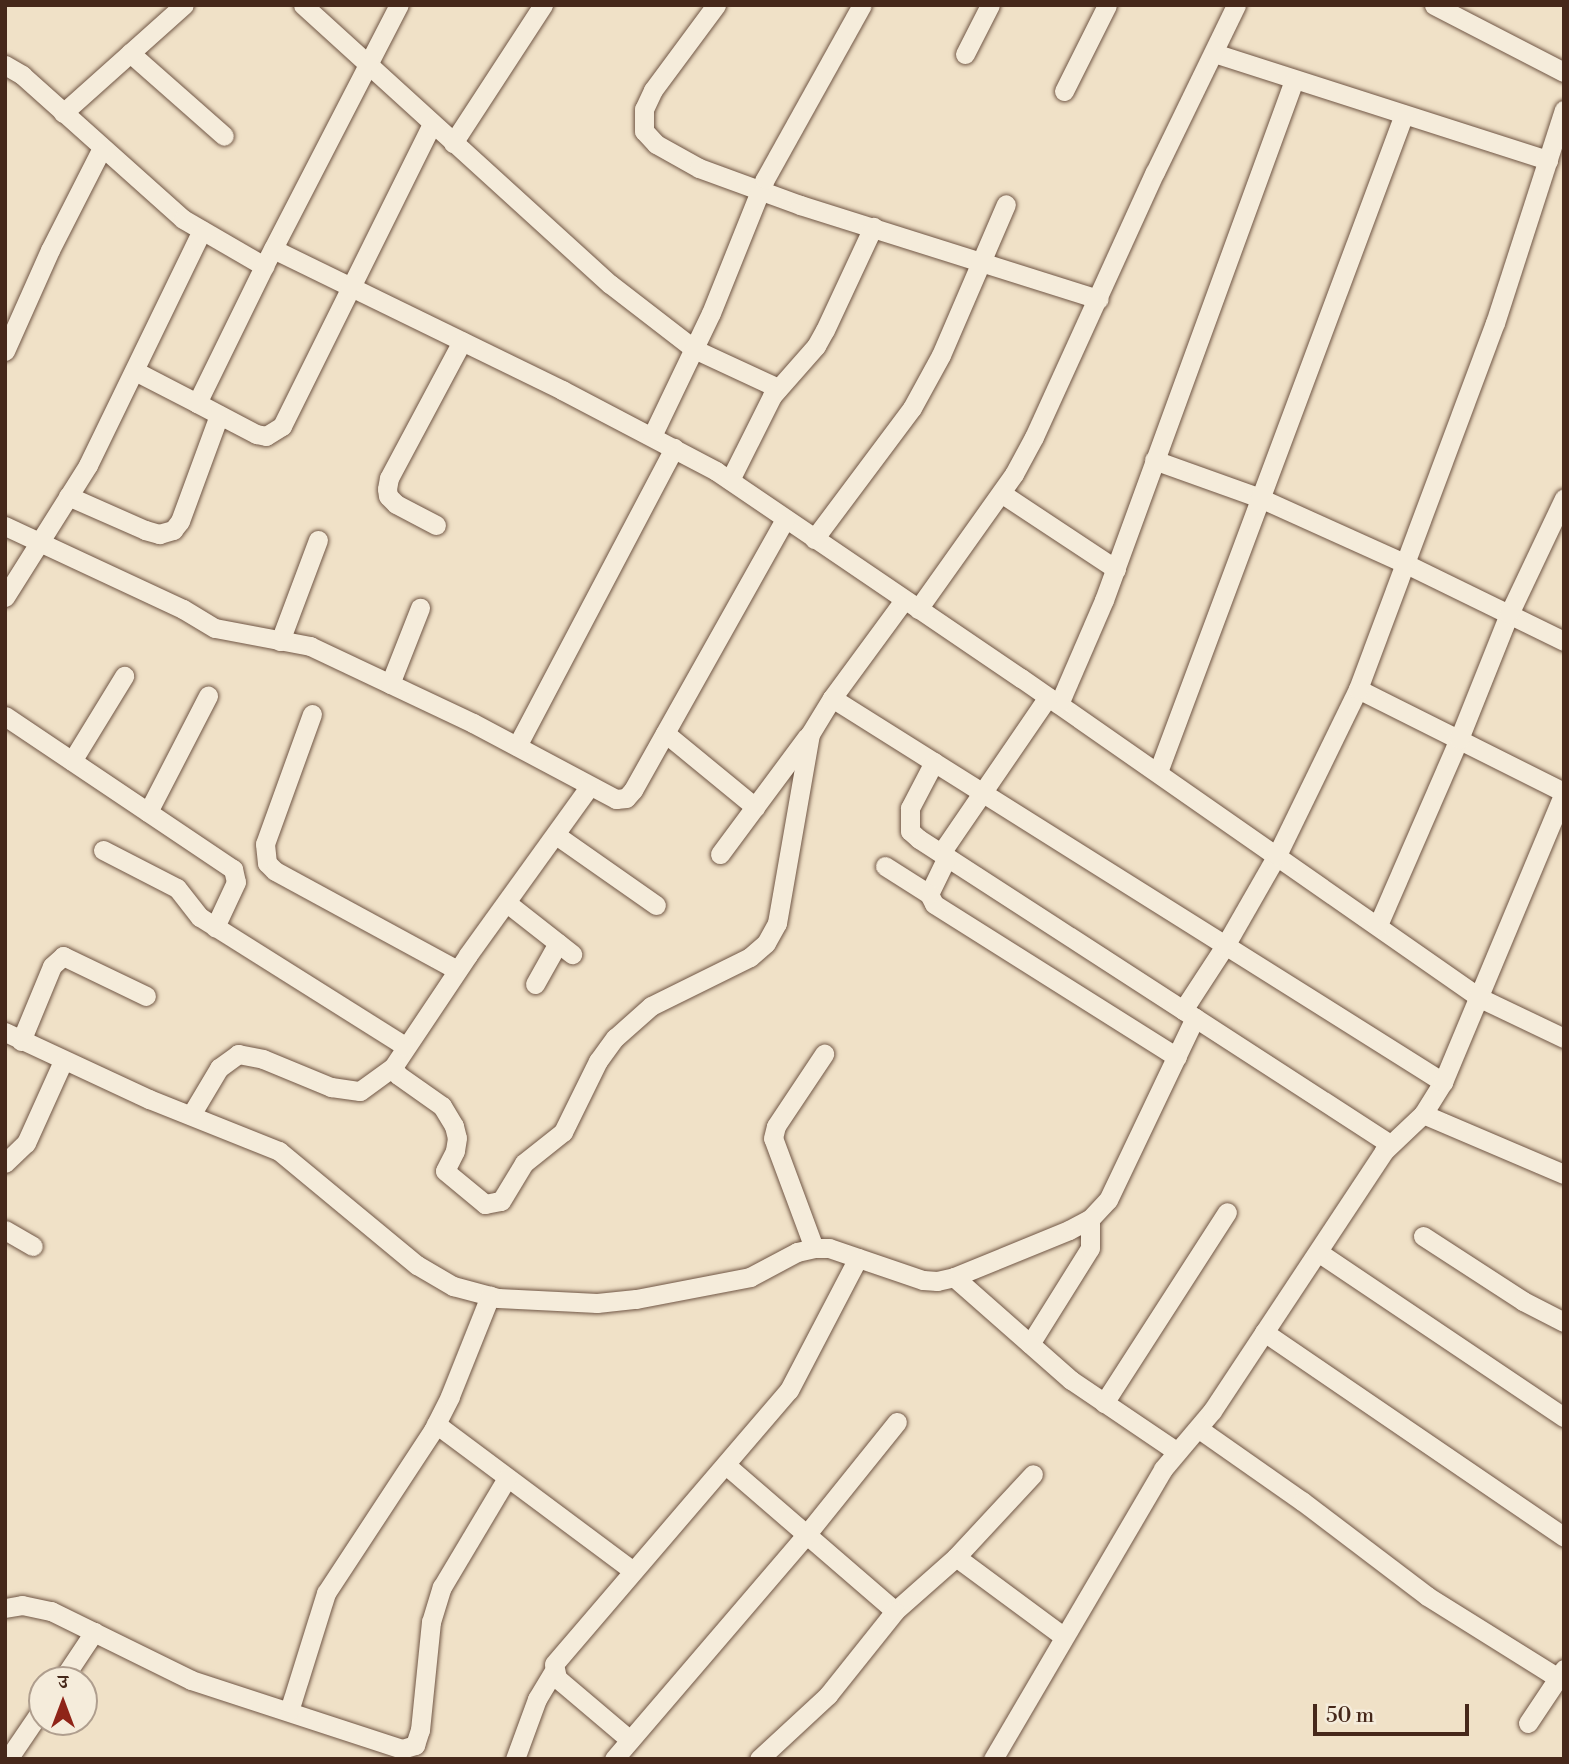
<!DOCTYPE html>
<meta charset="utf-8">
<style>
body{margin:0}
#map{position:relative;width:1569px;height:1764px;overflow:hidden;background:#f0e1c7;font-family:"Libre Bodoni","Noto Serif Devanagari",serif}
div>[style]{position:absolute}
.roads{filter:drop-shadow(0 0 2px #705645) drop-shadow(0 0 2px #705645)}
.minor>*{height:19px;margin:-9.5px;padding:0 9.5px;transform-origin:9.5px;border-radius:9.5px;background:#f5ecdb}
span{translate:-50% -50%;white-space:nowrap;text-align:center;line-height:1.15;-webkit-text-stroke:6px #f5ecdb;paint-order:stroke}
.frame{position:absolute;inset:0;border:7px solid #46281a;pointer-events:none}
.north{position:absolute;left:28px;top:1666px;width:70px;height:70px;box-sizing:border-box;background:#f5ecdb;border:2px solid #af9e8e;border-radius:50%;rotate:0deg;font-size:19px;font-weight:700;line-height:28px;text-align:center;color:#46281a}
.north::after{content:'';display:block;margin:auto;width:24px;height:32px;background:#8f2418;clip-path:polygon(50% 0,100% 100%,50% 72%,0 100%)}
.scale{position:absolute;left:1313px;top:1704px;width:156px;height:32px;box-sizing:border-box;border:4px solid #46281a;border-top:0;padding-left:9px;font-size:21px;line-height:24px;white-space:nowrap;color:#46281a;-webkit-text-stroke:5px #f5ecdb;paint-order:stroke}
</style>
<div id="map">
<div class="roads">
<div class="minor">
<i style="left:303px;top:5px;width:415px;rotate:42.3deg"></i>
<i style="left:610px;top:284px;width:106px;rotate:37.7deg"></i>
<i style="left:694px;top:349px;width:93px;rotate:24.9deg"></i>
<i style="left:716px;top:5px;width:106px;rotate:126.5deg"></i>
<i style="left:653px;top:90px;width:21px;rotate:115deg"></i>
<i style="left:644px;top:109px;width:22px;rotate:90deg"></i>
<i style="left:644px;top:131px;width:18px;rotate:47deg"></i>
<i style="left:656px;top:144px;width:49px;rotate:29.2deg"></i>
<i style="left:699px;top:168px;width:108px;rotate:20.1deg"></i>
<i style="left:800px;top:205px;width:313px;rotate:17.5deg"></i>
<i style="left:1434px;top:5px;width:146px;rotate:27.3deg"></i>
<i style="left:130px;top:53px;width:125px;rotate:41.4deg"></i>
<i style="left:1214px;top:53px;width:351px;rotate:17.8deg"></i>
<i style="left:965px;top:54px;width:55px;rotate:-63deg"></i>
<i style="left:5px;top:65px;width:20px;rotate:30deg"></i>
<i style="left:22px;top:75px;width:216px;rotate:41.8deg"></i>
<i style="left:183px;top:219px;width:94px;rotate:30.1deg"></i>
<i style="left:1064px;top:91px;width:96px;rotate:-63.4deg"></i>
<i style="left:63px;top:113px;width:162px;rotate:-41.8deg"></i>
<i style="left:453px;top:143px;width:165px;rotate:-56.9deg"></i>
<i style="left:273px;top:249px;width:322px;rotate:26deg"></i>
<i style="left:562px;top:390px;width:174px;rotate:27.7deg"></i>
<i style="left:716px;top:471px;width:369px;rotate:34.2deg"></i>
<i style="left:1021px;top:678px;width:560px;rotate:34.88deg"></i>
<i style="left:1480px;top:998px;width:93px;rotate:25.5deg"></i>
<i style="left:5px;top:351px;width:111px;rotate:-66deg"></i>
<i style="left:50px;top:250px;width:114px;rotate:-63deg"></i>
<i style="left:135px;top:371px;width:70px;rotate:27.3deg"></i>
<i style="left:197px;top:403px;width:153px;rotate:-63.9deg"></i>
<i style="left:264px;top:266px;width:294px;rotate:-62.7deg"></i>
<i style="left:197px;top:403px;width:67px;rotate:27.7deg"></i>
<i style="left:256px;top:434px;width:10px;rotate:11deg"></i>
<i style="left:266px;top:436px;width:19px;rotate:-32deg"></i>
<i style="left:282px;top:426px;width:337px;rotate:-63.6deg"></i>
<i style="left:652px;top:436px;width:136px;rotate:-64.4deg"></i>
<i style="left:711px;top:313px;width:144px;rotate:-68.1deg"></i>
<i style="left:765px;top:179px;width:199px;rotate:-60.9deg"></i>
<i style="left:1154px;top:460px;width:113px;rotate:19.7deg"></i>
<i style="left:1260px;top:498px;width:158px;rotate:24.3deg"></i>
<i style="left:1404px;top:563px;width:178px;rotate:26deg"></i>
<i style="left:730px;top:480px;width:94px;rotate:-63.4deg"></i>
<i style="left:772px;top:396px;width:67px;rotate:-48.7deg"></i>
<i style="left:816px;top:346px;width:18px;rotate:-61deg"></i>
<i style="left:825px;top:330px;width:114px;rotate:-65deg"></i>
<i style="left:1001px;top:493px;width:138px;rotate:33.5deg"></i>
<i style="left:68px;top:496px;width:84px;rotate:23.8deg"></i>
<i style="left:145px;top:530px;width:15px;rotate:16deg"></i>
<i style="left:159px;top:534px;width:15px;rotate:-16deg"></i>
<i style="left:173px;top:530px;width:11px;rotate:-52deg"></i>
<i style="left:180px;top:521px;width:113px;rotate:-69.8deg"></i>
<i style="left:436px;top:525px;width:45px;rotate:-152.3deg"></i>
<i style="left:396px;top:504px;width:11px;rotate:-135deg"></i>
<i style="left:388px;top:496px;width:7px;rotate:-98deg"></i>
<i style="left:387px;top:489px;width:11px;rotate:-80deg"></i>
<i style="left:389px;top:478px;width:155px;rotate:-61.9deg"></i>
<i style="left:5px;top:526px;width:196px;rotate:25deg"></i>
<i style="left:183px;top:609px;width:37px;rotate:31deg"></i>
<i style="left:215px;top:628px;width:97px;rotate:10.7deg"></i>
<i style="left:310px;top:646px;width:180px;rotate:25.3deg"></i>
<i style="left:473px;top:723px;width:162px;rotate:28deg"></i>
<i style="left:616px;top:799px;width:10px;rotate:-6deg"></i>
<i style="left:626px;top:798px;width:11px;rotate:-49deg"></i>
<i style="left:633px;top:790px;width:311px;rotate:-60.7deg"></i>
<i style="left:814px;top:539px;width:164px;rotate:-53.2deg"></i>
<i style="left:912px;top:408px;width:60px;rotate:-61.3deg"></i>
<i style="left:941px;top:355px;width:164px;rotate:-66.7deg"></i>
<i style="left:5px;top:597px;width:156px;rotate:-57.8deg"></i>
<i style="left:88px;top:465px;width:261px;rotate:-64.1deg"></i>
<i style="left:904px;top:600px;width:122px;rotate:126.3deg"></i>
<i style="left:832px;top:698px;width:722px;rotate:32.15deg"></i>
<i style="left:918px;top:609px;width:166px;rotate:-54.6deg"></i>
<i style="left:1014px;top:474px;width:42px;rotate:-61.6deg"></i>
<i style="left:1034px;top:437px;width:291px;rotate:-65.5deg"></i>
<i style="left:1155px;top:172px;width:186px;rotate:-64.1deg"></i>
<i style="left:280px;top:641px;width:108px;rotate:-69.4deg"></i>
<i style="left:390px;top:684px;width:82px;rotate:-68.5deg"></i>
<i style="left:1358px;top:689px;width:230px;rotate:26.6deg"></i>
<i style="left:1059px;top:704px;width:113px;rotate:-66.6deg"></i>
<i style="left:1104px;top:600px;width:554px;rotate:-69.93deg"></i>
<i style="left:312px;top:714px;width:138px;rotate:109.9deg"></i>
<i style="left:265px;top:844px;width:19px;rotate:84deg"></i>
<i style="left:267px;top:863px;width:11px;rotate:45deg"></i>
<i style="left:275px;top:871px;width:207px;rotate:28.5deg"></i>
<i style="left:5px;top:716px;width:275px;rotate:33.9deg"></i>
<i style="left:233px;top:869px;width:13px;rotate:77deg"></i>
<i style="left:236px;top:882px;width:50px;rotate:115deg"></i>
<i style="left:665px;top:733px;width:117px;rotate:39.4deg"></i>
<i style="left:517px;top:746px;width:337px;rotate:-62.2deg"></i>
<i style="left:72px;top:761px;width:100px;rotate:-58.5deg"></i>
<i style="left:934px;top:762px;width:52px;rotate:117.6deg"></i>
<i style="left:910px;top:808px;width:23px;rotate:90deg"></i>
<i style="left:910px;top:831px;width:12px;rotate:42deg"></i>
<i style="left:919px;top:839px;width:561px;rotate:32.93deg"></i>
<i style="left:1158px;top:772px;width:702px;rotate:-69.5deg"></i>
<i style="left:589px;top:787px;width:207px;rotate:125.8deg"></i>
<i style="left:468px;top:955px;width:135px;rotate:123.8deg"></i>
<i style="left:393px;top:1067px;width:9px;rotate:58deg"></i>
<i style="left:398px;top:1075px;width:54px;rotate:35.2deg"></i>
<i style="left:442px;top:1106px;width:23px;rotate:59deg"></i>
<i style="left:454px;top:1126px;width:12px;rotate:76deg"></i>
<i style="left:457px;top:1138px;width:13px;rotate:99deg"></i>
<i style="left:455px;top:1151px;width:22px;rotate:117deg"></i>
<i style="left:445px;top:1171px;width:52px;rotate:39.5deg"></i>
<i style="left:485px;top:1204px;width:16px;rotate:-11deg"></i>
<i style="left:501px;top:1201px;width:44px;rotate:-58.8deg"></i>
<i style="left:524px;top:1163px;width:50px;rotate:-38.5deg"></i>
<i style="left:563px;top:1132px;width:79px;rotate:-63.8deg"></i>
<i style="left:598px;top:1061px;width:29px;rotate:-54deg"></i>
<i style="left:615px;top:1038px;width:48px;rotate:-41.6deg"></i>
<i style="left:651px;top:1006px;width:110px;rotate:-26.3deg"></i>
<i style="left:750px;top:957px;width:21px;rotate:-41deg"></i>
<i style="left:766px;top:943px;width:23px;rotate:-61deg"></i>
<i style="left:777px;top:923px;width:192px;rotate:-80.1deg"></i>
<i style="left:810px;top:734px;width:42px;rotate:-58.6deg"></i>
<i style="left:148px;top:812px;width:131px;rotate:-62.7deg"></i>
<i style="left:556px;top:835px;width:122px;rotate:35deg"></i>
<i style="left:103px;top:850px;width:83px;rotate:27.2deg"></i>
<i style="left:177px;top:888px;width:37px;rotate:52deg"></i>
<i style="left:200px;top:917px;width:242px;rotate:32.2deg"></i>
<i style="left:941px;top:853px;width:189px;rotate:-55.6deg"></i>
<i style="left:720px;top:854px;width:146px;rotate:-53.4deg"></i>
<i style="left:947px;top:857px;width:41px;rotate:115.9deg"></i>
<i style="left:929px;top:894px;width:11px;rotate:63deg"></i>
<i style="left:934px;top:904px;width:287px;rotate:32.2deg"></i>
<i style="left:885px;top:866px;width:52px;rotate:32.5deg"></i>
<i style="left:507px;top:903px;width:83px;rotate:38.1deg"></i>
<i style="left:1378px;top:925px;width:203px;rotate:-66.5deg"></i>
<i style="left:1459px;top:739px;width:135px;rotate:-68.2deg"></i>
<i style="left:1509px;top:614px;width:128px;rotate:-64.6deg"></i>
<i style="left:535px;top:984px;width:47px;rotate:-60.7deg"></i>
<i style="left:1183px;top:1010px;width:79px;rotate:-56.9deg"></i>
<i style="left:1226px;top:944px;width:103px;rotate:-60.2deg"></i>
<i style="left:1277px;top:855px;width:185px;rotate:-64deg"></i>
<i style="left:1358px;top:689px;width:391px;rotate:-69.5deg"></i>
<i style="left:1495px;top:323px;width:224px;rotate:-72.1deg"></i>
<i style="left:5px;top:1032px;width:159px;rotate:25deg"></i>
<i style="left:149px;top:1099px;width:140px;rotate:21.8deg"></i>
<i style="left:279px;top:1151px;width:179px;rotate:39.6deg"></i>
<i style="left:417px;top:1265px;width:42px;rotate:30.3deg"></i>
<i style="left:453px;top:1286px;width:47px;rotate:14.9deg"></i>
<i style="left:498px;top:1298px;width:99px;rotate:2.9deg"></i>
<i style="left:597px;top:1303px;width:39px;rotate:-6deg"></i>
<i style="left:636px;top:1299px;width:116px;rotate:-10.9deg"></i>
<i style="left:750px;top:1277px;width:53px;rotate:-28deg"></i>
<i style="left:797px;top:1252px;width:17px;rotate:-13deg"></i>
<i style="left:814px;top:1248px;width:15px"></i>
<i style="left:829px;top:1248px;width:99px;rotate:18.8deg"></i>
<i style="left:923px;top:1280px;width:14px;rotate:4deg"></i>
<i style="left:937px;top:1281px;width:17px;rotate:-13deg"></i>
<i style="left:954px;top:1277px;width:124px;rotate:-22.2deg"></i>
<i style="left:1069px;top:1230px;width:24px;rotate:-28deg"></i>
<i style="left:1090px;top:1219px;width:26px;rotate:-47deg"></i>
<i style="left:1108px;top:1200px;width:202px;rotate:-64.5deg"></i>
<i style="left:21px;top:1041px;width:81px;rotate:-67.5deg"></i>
<i style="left:52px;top:966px;width:15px;rotate:-42deg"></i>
<i style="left:63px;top:956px;width:92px;rotate:25.7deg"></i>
<i style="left:1423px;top:1114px;width:153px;rotate:23.1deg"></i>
<i style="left:191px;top:1115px;width:55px;rotate:-59.2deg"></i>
<i style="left:219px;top:1068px;width:24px;rotate:-36deg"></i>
<i style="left:238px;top:1054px;width:25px;rotate:11deg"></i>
<i style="left:263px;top:1059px;width:74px;rotate:22.4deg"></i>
<i style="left:331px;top:1087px;width:29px;rotate:8deg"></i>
<i style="left:360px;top:1091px;width:41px;rotate:-36deg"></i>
<i style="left:5px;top:1163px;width:29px;rotate:-44deg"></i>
<i style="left:26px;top:1143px;width:90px;rotate:-65.7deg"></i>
<i style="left:5px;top:1230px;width:32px;rotate:30deg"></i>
<i style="left:1423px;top:1236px;width:119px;rotate:33deg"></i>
<i style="left:1523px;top:1301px;width:46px;rotate:27.1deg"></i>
<i style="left:814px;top:1248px;width:117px;rotate:-110.4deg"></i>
<i style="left:773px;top:1138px;width:12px;rotate:-76deg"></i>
<i style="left:776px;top:1126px;width:87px;rotate:-56.3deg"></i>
<i style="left:1318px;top:1252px;width:296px;rotate:33.9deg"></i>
<i style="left:954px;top:1277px;width:156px;rotate:41.4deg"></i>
<i style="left:1071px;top:1380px;width:127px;rotate:34.1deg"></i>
<i style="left:1264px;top:1332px;width:363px;rotate:34.3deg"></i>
<i style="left:1030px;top:1344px;width:113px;rotate:-58deg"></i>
<i style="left:1090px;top:1248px;width:29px;rotate:-90deg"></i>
<i style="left:1104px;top:1403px;width:227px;rotate:-57.2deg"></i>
<i style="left:436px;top:1424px;width:244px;rotate:36.7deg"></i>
<i style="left:1199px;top:1429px;width:126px;rotate:35deg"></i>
<i style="left:1302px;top:1501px;width:157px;rotate:37.2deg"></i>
<i style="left:1427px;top:1596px;width:155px;rotate:32deg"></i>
<i style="left:726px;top:1465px;width:223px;rotate:40.8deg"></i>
<i style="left:895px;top:1611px;width:81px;rotate:-41.5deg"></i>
<i style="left:956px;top:1557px;width:113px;rotate:-47.1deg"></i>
<i style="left:956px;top:1557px;width:134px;rotate:36.5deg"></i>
<i style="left:5px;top:1608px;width:17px;rotate:-10deg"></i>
<i style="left:22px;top:1605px;width:30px;rotate:12deg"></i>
<i style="left:51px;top:1611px;width:156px;rotate:26.2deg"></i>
<i style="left:191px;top:1680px;width:222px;rotate:18.1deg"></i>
<i style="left:402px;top:1749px;width:14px;rotate:-17deg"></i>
<i style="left:415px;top:1745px;width:16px;rotate:-72deg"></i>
<i style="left:420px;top:1730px;width:109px;rotate:-84.2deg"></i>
<i style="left:431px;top:1622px;width:37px;rotate:-73deg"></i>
<i style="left:442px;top:1587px;width:127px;rotate:-59.2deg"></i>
<i style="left:62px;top:1680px;width:58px;rotate:-56.3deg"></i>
<i style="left:289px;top:1711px;width:124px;rotate:-72.6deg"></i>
<i style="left:326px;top:1593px;width:195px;rotate:-56.7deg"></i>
<i style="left:433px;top:1430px;width:38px;rotate:-63deg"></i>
<i style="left:450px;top:1396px;width:108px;rotate:-68.2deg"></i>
<i style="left:1528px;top:1723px;width:65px;rotate:-56.3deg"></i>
<i style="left:630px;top:1740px;width:96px;rotate:-139.7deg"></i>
<i style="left:557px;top:1678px;width:14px;rotate:-102deg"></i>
<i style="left:554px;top:1664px;width:361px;rotate:-49.4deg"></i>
<i style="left:789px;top:1390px;width:149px;rotate:-62.4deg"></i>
<i style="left:8px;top:1759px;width:60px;rotate:-55.8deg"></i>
<i style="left:515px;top:1759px;width:64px;rotate:-69.9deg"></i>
<i style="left:537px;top:1699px;width:33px;rotate:-59deg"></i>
<i style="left:614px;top:1759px;width:295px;rotate:-49.4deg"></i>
<i style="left:806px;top:1535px;width:145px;rotate:-51.2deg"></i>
<i style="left:759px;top:1759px;width:94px;rotate:-42.8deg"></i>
<i style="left:828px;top:1695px;width:107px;rotate:-51.4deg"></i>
<i style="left:993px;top:1759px;width:336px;rotate:-59.6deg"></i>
<i style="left:1163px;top:1469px;width:76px;rotate:-49.8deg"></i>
<i style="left:1212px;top:1411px;width:312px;rotate:-56.5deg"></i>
<i style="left:1384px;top:1151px;width:54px;rotate:-43.5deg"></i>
<i style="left:1423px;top:1114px;width:38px;rotate:-58deg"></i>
<i style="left:1443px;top:1082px;width:313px;rotate:-67.3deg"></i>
</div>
</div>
<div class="frame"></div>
<div class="north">उ</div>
<div class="scale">50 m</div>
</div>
